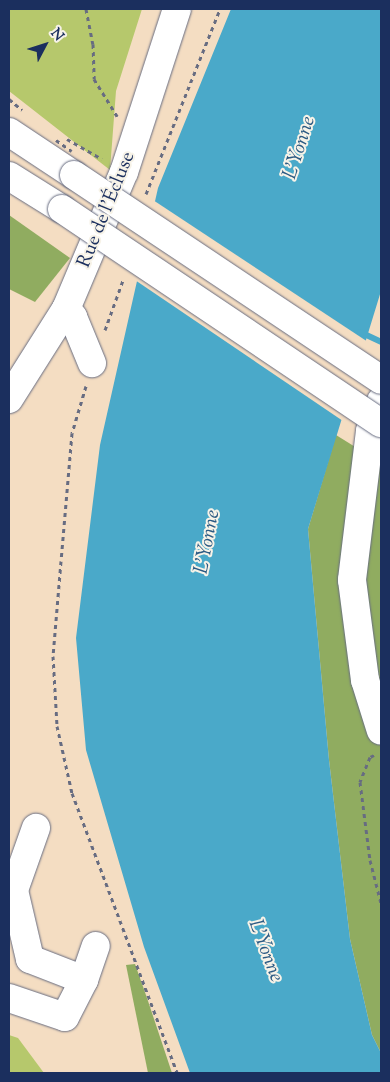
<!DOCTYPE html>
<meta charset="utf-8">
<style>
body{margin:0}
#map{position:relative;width:390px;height:1082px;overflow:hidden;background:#f4ddc2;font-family:"Sorts Mill Goudy",serif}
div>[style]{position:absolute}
.green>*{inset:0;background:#b6c86c}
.forest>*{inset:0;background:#90ac60}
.water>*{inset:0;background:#4aa9c9}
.pier>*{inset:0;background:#f4ddc2}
.stream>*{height:6px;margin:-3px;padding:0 3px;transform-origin:3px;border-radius:3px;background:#4aa9c9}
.path>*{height:3px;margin-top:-1.5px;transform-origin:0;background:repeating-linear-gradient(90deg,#676c81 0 4px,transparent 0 8px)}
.roads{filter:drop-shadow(0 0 1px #676c81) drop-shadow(0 0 1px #676c81)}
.minor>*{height:28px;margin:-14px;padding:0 14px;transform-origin:14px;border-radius:14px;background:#fff}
.major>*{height:28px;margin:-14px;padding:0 14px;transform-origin:14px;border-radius:14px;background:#fff}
.path-bridge>*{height:3px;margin-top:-1.5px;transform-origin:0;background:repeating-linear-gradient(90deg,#676c81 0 4px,transparent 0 8px)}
.bridges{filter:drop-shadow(0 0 1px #676c81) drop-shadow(0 0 1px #676c81)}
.major-bridge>*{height:28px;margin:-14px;padding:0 14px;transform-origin:14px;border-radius:14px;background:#fff}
span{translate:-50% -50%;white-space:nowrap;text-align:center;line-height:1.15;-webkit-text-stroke:4px #f7f3e8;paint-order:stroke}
.street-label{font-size:19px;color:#1b2f5e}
.water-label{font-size:20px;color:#2b5a83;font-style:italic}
.frame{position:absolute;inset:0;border:10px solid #1b2f5e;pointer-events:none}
.north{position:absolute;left:20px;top:20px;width:50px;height:50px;-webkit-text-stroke:4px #f7f3e8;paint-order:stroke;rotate:50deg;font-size:14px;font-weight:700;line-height:20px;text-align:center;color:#1b2f5e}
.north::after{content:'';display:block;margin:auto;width:18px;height:22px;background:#1b2f5e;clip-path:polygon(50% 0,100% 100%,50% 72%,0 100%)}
</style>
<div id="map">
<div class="green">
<i style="clip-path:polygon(9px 9px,142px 9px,116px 91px,110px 170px,9px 91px)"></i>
<i style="clip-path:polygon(9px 1035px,18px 1038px,44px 1073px,9px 1073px)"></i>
</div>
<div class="forest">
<i style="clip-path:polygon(9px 215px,70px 258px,35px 302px,9px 289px)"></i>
<i style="clip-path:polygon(336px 435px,381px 463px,381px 1053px,372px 1035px,350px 939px,329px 760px,308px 529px)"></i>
<i style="clip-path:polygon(135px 964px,147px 998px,172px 1073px,148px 1073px,126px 965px)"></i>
</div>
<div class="water">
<i style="clip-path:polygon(231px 9px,381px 9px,381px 291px,308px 529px,329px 760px,350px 939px,372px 1035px,381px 1053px,381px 1073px,190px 1073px,144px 947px,86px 750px,76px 638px,100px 445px,158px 188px)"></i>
</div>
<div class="pier">
<i style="clip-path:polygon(153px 200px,368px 342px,343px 421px,135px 280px)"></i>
</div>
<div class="stream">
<i style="left:360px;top:332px;width:23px;rotate:25deg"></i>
</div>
<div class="path">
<i style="left:86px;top:9px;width:36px;rotate:79deg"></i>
<i style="left:93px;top:44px;width:35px;rotate:88deg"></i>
<i style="left:94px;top:79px;width:44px;rotate:58.1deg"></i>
<i style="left:9px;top:99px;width:17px;rotate:40deg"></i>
<i style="left:67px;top:139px;width:40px;rotate:29.7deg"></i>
<i style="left:146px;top:194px;width:199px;rotate:-68.2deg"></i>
<i style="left:105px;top:330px;width:53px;rotate:-70.2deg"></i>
<i style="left:86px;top:386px;width:49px;rotate:106.6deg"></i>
<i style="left:72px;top:433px;width:128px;rotate:94.9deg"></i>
<i style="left:61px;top:561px;width:95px;rotate:94.8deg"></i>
<i style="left:53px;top:656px;width:70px;rotate:86.7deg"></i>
<i style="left:57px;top:726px;width:69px;rotate:77.4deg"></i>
<i style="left:72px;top:793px;width:299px;rotate:69.4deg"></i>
<i style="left:374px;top:755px;width:4px;rotate:153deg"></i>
<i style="left:370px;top:757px;width:27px;rotate:112deg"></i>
<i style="left:360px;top:782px;width:79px;rotate:82.7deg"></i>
<i style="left:370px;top:860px;width:44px;rotate:75.7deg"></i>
</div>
<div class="roads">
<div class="minor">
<i style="left:66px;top:309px;width:11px;rotate:49deg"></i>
<i style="left:73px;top:317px;width:50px;rotate:67.6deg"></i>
<i style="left:9px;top:399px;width:107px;rotate:-57.7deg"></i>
<i style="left:66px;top:309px;width:149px;rotate:-67.1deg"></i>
<i style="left:124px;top:172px;width:171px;rotate:-72deg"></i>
<i style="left:381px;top:401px;width:32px;rotate:110deg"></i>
<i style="left:370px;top:431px;width:150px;rotate:96.9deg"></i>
<i style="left:352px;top:580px;width:101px;rotate:82.6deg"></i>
<i style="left:365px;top:680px;width:53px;rotate:72.6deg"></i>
<i style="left:84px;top:980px;width:36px;rotate:-71deg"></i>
<i style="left:9px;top:998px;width:59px;rotate:18.7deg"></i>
<i style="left:65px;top:1017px;width:42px;rotate:-62.8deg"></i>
<i style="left:84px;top:980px;width:58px;rotate:-158.7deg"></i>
<i style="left:30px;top:959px;width:71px;rotate:-103.1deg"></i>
<i style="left:14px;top:890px;width:66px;rotate:-70.5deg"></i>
</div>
<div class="major">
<i style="left:9px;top:132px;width:78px;rotate:33.5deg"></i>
<i style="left:9px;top:176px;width:62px;rotate:31.9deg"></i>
</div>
</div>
<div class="path-bridge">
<i style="left:56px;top:140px;width:19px;rotate:35deg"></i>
</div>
<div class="bridges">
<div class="major-bridge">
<i style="left:74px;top:175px;width:369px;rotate:33.7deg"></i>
<i style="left:62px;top:209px;width:384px;rotate:33.9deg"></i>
</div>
</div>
<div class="street-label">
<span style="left:107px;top:210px;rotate:-68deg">Rue de l'Écluse</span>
</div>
<div class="water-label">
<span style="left:300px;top:148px;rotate:-72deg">L'Yonne</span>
<span style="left:208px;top:542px;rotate:-79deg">L'Yonne</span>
<span style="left:265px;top:951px;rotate:69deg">L'Yonne</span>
</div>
<div class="frame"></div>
<div class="north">N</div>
</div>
